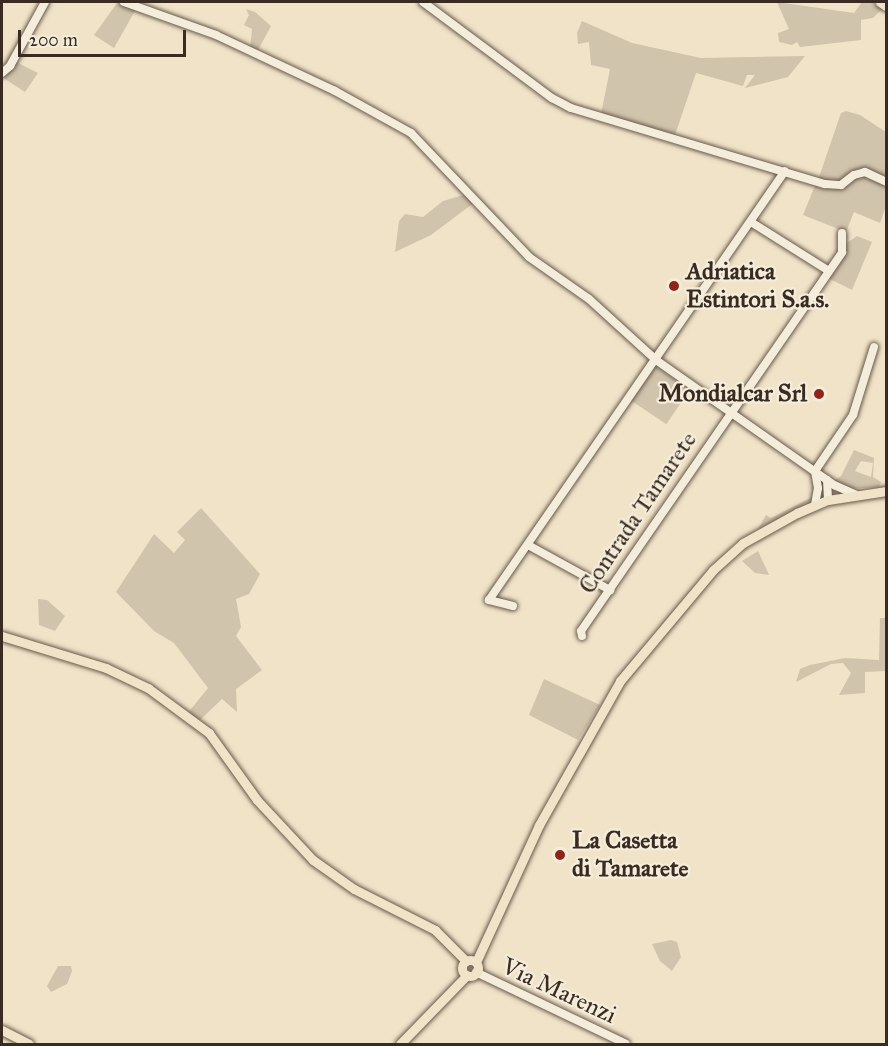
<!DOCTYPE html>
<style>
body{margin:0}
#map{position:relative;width:888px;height:1046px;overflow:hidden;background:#f0e3c8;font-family:"IM FELL Great Primer",serif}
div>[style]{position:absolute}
.green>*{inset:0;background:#d1c4ac;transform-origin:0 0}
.roads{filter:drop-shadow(0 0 2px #67594b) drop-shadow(0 0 2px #67594b)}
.minor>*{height:8px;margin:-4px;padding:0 4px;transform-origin:4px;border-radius:4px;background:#f5eddb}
.major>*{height:9px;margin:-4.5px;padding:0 4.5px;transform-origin:4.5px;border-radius:4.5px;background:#f0e3c8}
.major>.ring{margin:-4.5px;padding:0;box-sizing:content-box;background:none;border:9px solid #f0e3c8;border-radius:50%}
.dots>*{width:16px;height:16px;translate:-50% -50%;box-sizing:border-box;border:3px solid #f5eddb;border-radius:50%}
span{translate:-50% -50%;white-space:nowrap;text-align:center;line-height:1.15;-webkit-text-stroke:4.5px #f5eddb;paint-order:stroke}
.poi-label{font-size:24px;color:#392b21;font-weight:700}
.left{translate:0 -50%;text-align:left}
.right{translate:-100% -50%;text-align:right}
.street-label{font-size:24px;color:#392b21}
.frame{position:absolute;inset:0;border:3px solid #392b21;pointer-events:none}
.scale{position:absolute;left:18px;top:30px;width:168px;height:27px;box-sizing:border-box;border:3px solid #392b21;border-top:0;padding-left:8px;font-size:18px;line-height:21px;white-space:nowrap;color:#392b21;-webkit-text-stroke:4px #f5eddb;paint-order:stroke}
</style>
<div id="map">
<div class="green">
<i style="clip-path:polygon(777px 2px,854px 13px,862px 2px,872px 2px,882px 9px,873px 18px,861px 20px,861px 40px,800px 47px,797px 42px,792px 45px,779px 42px,778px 33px,789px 29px)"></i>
<i style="clip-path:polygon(117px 3px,136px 9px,114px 48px,94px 35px)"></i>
<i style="clip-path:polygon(246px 9px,255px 12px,271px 26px,257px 52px,250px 49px,252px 29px,244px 25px,249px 15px)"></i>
<i style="clip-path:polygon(582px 21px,632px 43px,701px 58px,805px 56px,788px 77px,745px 88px,755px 75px,747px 75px,743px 86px,696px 73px,674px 138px,601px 114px,610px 69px,591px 65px,589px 42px,578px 44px,577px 33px)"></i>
<i style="clip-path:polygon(14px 61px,38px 73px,25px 92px,2px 77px)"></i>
<i style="clip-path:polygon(846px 111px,860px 115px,886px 132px,886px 179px,862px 168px,837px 184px,818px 180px,841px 113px)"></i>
<i style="clip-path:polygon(860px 173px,886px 184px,886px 206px,880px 223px,854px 212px,846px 232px,803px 215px,816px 183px,828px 187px)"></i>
<i style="clip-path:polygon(467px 194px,475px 202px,431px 235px,395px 252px,399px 221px,405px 214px,423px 217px,443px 201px)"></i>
<i style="clip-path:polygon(857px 236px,872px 242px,852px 290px,828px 278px,847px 243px)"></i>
<i style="left:655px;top:366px;width:42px;height:42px;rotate:34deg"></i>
<i style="clip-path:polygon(evenodd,854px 450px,874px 458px,873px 477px,881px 482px,879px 487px,848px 489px,834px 481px,841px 476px,854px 450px,861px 461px,873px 463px,871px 477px,855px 471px,861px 461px)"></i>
<i style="clip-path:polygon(814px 496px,811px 504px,758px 529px,766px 515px,771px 518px)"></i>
<i style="clip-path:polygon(201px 508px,260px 574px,249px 594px,236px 599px,241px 627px,236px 636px,262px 670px,236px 689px,237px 712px,222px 699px,198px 722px,187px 714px,208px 688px,174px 643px,154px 631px,116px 592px,154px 534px,174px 553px,185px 540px,177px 532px)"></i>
<i style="clip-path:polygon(758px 551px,769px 575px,755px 573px,742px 561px)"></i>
<i style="clip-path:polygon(38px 599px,47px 600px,65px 616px,55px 631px,39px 625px)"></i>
<i style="clip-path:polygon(880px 618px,886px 618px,886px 671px,865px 672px,865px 693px,839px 695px,851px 673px,843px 663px,831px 664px,796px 682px,800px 669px,810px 665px,845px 658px,879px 660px)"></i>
<i style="clip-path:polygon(544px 679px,600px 705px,578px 740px,529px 715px)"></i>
<i style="clip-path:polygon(671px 940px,677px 942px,681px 957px,672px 971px,660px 961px,652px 944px)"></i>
<i style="clip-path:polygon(58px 966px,71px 966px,72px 971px,67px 984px,51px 992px,47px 986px)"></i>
</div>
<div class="roads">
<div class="minor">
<i style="left:124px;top:2px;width:98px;rotate:19.7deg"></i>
<i style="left:216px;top:35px;width:132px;rotate:25.2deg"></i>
<i style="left:335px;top:91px;width:87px;rotate:28.9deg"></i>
<i style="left:411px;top:133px;width:171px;rotate:46.4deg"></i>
<i style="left:529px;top:257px;width:73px;rotate:35deg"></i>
<i style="left:589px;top:299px;width:91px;rotate:42.3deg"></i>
<i style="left:656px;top:360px;width:218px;rotate:35.1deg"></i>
<i style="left:834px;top:485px;width:24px;rotate:24deg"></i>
<i style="left:423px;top:2px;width:161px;rotate:36.7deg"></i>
<i style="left:552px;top:98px;width:21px;rotate:28deg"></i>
<i style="left:571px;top:108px;width:265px;rotate:16.7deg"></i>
<i style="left:825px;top:184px;width:16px;rotate:4deg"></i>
<i style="left:841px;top:185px;width:16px;rotate:-38deg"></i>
<i style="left:854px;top:175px;width:11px;rotate:-15deg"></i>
<i style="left:865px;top:172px;width:23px;rotate:25deg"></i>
<i style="left:2px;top:73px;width:11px;rotate:-41deg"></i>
<i style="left:10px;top:66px;width:73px;rotate:-61.3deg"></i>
<i style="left:751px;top:222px;width:92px;rotate:32.1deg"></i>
<i style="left:827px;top:480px;width:20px;rotate:87deg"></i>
<i style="left:815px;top:505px;width:17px;rotate:-80deg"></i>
<i style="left:818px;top:488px;width:17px;rotate:-100deg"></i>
<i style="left:815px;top:471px;width:68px;rotate:-55.8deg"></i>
<i style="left:853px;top:415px;width:71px;rotate:-72.8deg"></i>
<i style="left:528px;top:545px;width:94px;rotate:28.8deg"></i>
<i style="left:513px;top:606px;width:25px;rotate:-166deg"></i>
<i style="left:489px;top:600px;width:521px;rotate:-55.4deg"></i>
<i style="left:582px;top:636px;width:5px;rotate:-101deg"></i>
<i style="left:581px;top:631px;width:460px;rotate:-55.4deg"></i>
<i style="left:842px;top:252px;width:19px;rotate:-90deg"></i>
<i style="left:476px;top:972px;width:166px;rotate:25.6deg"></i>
</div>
<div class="major">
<i style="left:880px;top:2px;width:7px;rotate:34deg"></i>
<i style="left:2px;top:636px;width:109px;rotate:17.1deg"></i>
<i style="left:106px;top:668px;width:47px;rotate:25.5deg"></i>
<i style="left:148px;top:688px;width:76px;rotate:36.4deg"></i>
<i style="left:209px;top:733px;width:82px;rotate:54.4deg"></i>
<i style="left:257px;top:800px;width:82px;rotate:47deg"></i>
<i style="left:313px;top:860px;width:50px;rotate:35.3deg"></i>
<i style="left:354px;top:889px;width:91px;rotate:26.8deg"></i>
<i style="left:435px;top:930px;width:44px;rotate:45deg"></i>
<i class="ring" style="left:462px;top:960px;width:7px;height:7px"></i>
<i style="left:476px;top:962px;width:151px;rotate:-65.3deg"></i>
<i style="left:539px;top:825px;width:165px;rotate:-60.6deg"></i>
<i style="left:620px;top:681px;width:145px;rotate:-50deg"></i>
<i style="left:713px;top:570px;width:40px;rotate:-42deg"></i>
<i style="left:743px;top:543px;width:62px;rotate:-29.1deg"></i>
<i style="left:797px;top:513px;width:34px;rotate:-23deg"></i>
<i style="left:828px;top:500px;width:59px;rotate:-8.8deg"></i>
<i style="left:2px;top:1030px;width:30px;rotate:27deg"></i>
<i style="left:400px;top:1044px;width:96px;rotate:-45.8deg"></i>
</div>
</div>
<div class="dots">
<i style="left:674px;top:286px;background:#8f2418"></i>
<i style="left:819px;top:394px;background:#8f2418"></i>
<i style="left:560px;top:855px;background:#8f2418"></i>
</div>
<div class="poi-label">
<span class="left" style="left:686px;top:286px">Adriatica<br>Estintori S.a.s.</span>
<span class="right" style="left:807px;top:394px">Mondialcar Srl</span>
<span class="left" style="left:572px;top:855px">La Casetta<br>di Tamarete</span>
</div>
<div class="street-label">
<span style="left:638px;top:513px;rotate:-56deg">Contrada Tamarete</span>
<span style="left:559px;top:991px;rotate:25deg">Via Marenzi</span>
</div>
<div class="frame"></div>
<div class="scale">200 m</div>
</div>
